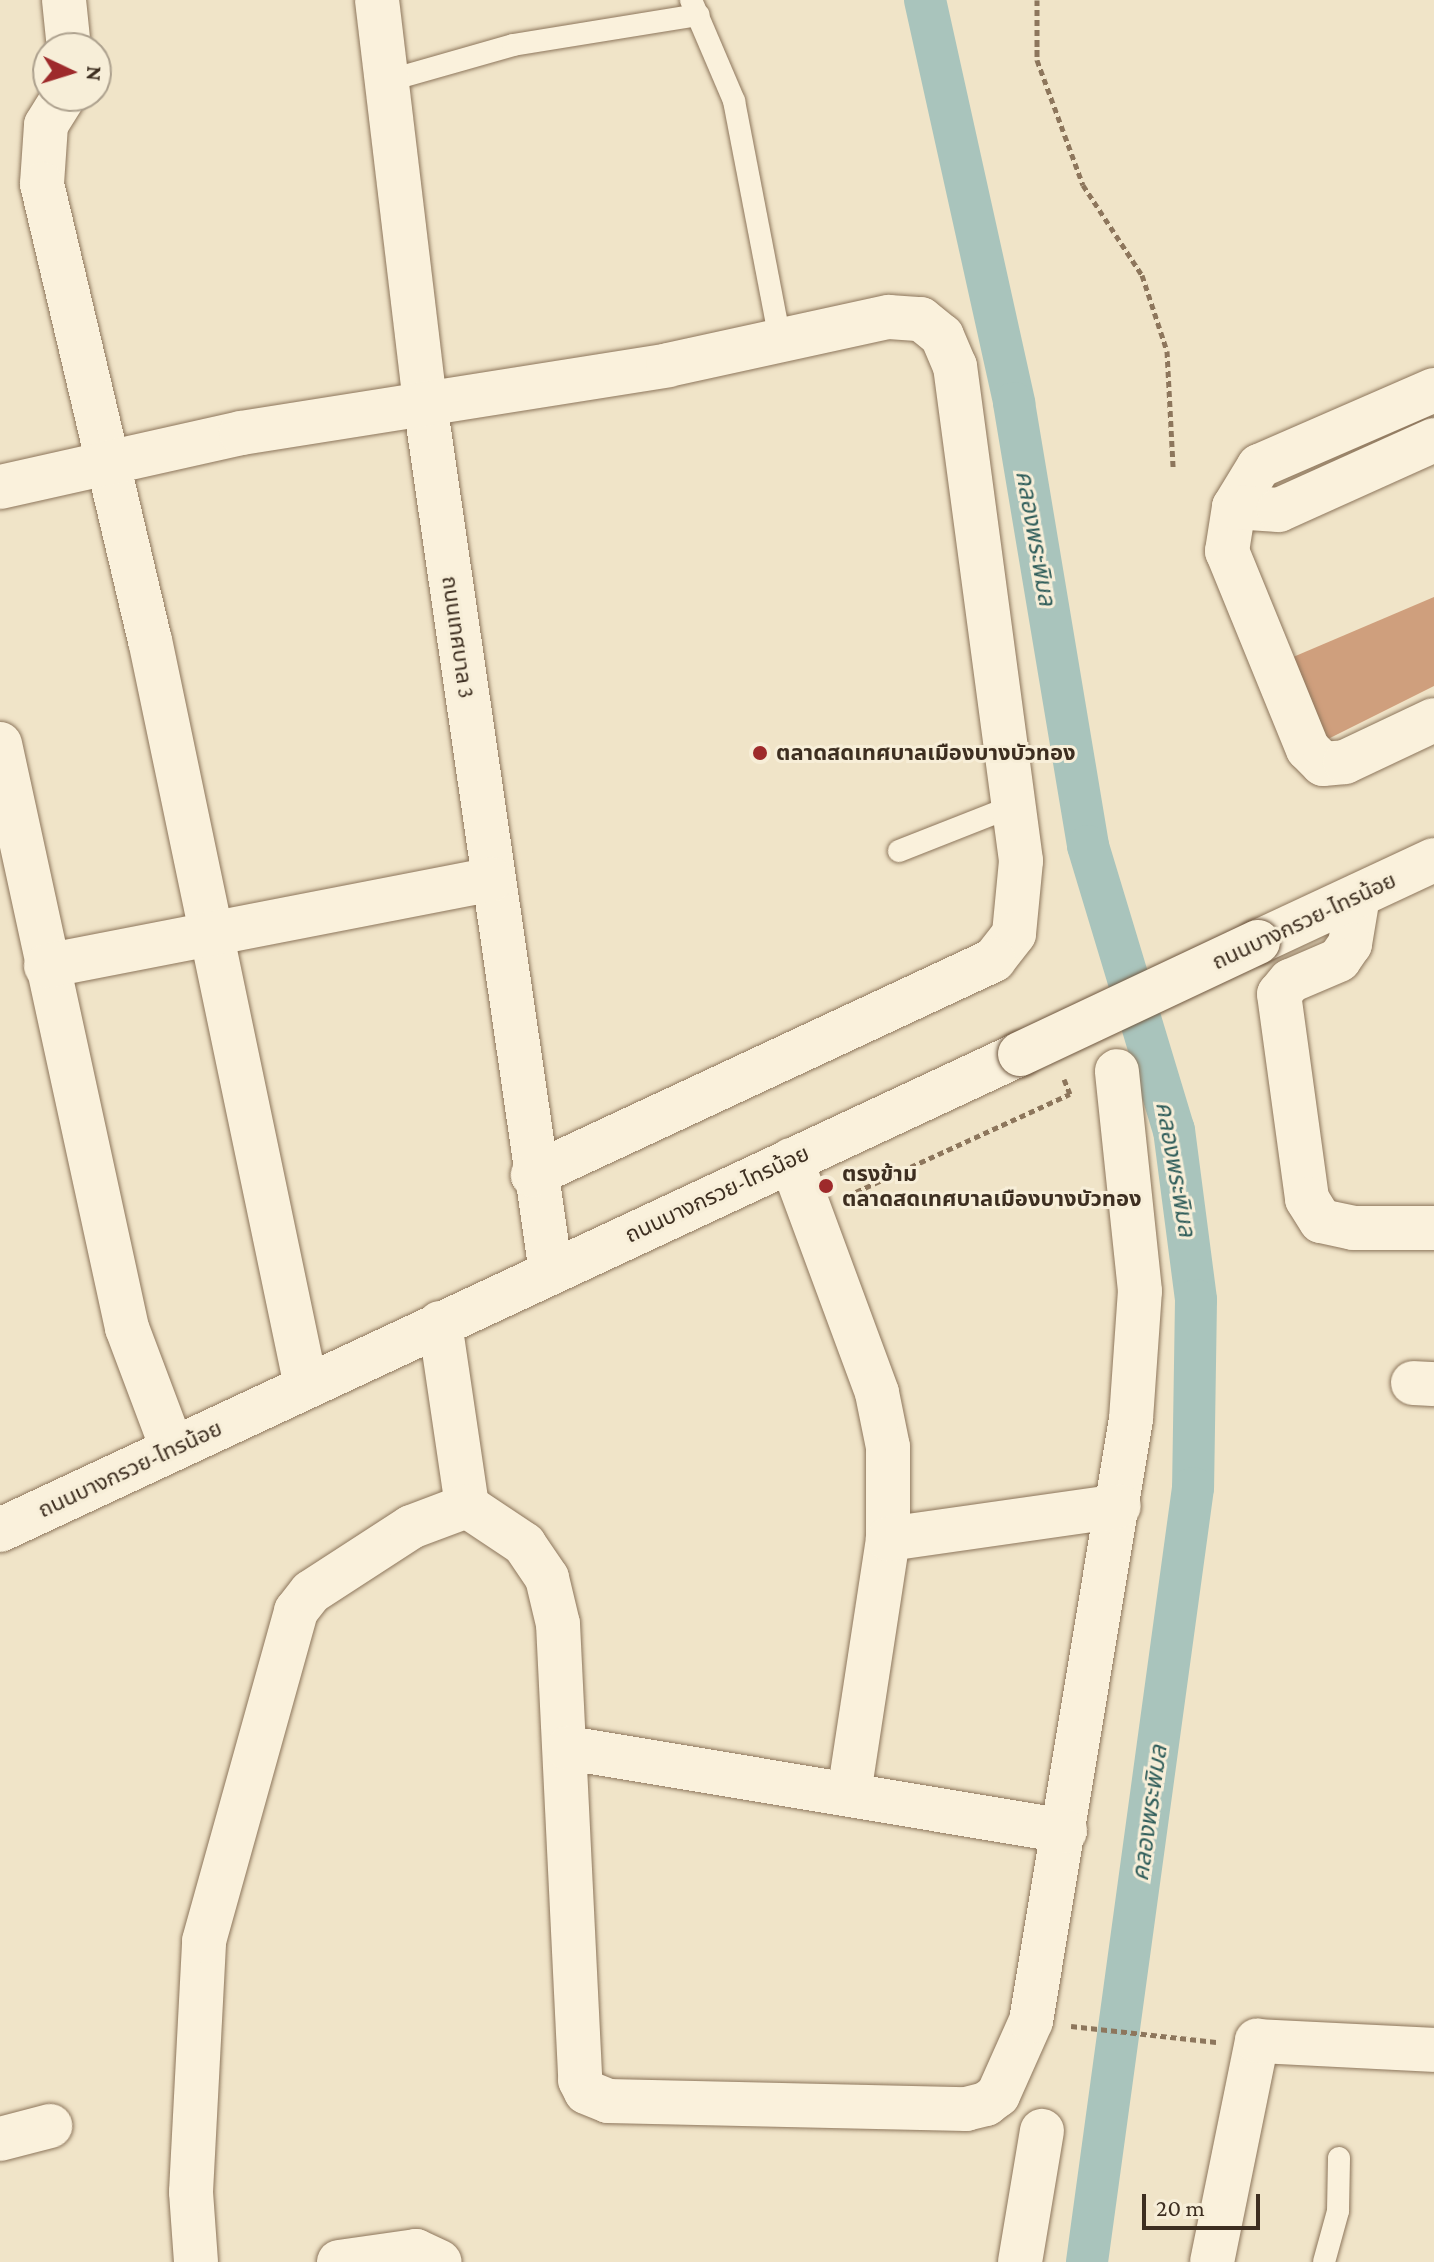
<!DOCTYPE html>
<meta charset="utf-8">
<style>
body{margin:0}
#map{position:relative;width:1434px;height:2262px;overflow:hidden;background:#f0e4c8;font-family:"Crimson Pro","Noto Sans Thai",serif}
div>[style]{position:absolute}
.canal>*{height:42px;margin:-21px;padding:0 21px;transform-origin:21px;border-radius:21px;background:#a9c4bc}
.building>*{inset:0;background:#cf9f7d}
.path>*{height:5px;margin-top:-2.5px;transform-origin:0;background:repeating-linear-gradient(90deg,#8d765c 0 6px,transparent 0 10px)}
.roads{filter:drop-shadow(0 0 2px #8d765c) drop-shadow(0 0 2px #8d765c)}
.service>*{height:22px;margin:-11px;padding:0 11px;transform-origin:11px;border-radius:11px;background:#faf1dc}
.minor>*{height:44px;margin:-22px;padding:0 22px;transform-origin:22px;border-radius:22px;background:#faf1dc}
.secondary>*{height:44px;margin:-22px;padding:0 22px;transform-origin:22px;border-radius:22px;background:#faf1dc}
.bridges{filter:drop-shadow(0 0 2px #6f573f) drop-shadow(0 0 2px #6f573f)}
.secondary-bridge>*{height:44px;margin:-22px;padding:0 22px;transform-origin:22px;border-radius:22px;background:#faf1dc}
.dots>*{width:22px;height:22px;translate:-50% -50%;box-sizing:border-box;border:4px solid #f7eed8;border-radius:50%}
span{translate:-50% -50%;white-space:nowrap;text-align:center;line-height:1.15;-webkit-text-stroke:6px #f7eed8;paint-order:stroke}
.street-label{font-size:22px;color:#3d2e20}
.poi-label{font-size:22px;color:#3d2e20;font-weight:700}
.left{translate:0 -50%;text-align:left}
.water-label{font-size:24px;color:#2f5d5a;font-style:italic}
.north{position:absolute;left:32px;top:32px;width:80px;height:80px;box-sizing:border-box;background:#f7eed8;border:2px solid #ada18e;border-radius:50%;rotate:94deg;font-size:22px;font-weight:700;line-height:32px;text-align:center;color:#3d2e20}
.north::after{content:'';display:block;margin:auto;width:28px;height:36px;background:#9e2a2b;clip-path:polygon(50% 0,100% 100%,50% 72%,0 100%)}
.scale{position:absolute;left:1142px;top:2194px;width:118px;height:36px;box-sizing:border-box;border:4px solid #3d2e20;border-top:0;padding-left:10px;font-size:24px;line-height:28px;white-space:nowrap;color:#3d2e20;-webkit-text-stroke:6px #f7eed8;paint-order:stroke}
</style>
<div id="map">
<div class="canal">
<i style="left:925px;top:0;width:413px;rotate:77.5deg"></i>
<i style="left:1014px;top:403px;width:449px;rotate:80.5deg"></i>
<i style="left:1088px;top:846px;width:297px;rotate:73.2deg"></i>
<i style="left:1174px;top:1130px;width:171px;rotate:82.6deg"></i>
<i style="left:1196px;top:1300px;width:188px;rotate:90.9deg"></i>
<i style="left:1193px;top:1488px;width:781px;rotate:97.8deg"></i>
</div>
<div class="building">
<i style="clip-path:polygon(1434px 597px,1434px 686px,1308px 749px,1272px 666px)"></i>
</div>
<div class="path">
<i style="left:1037px;top:0;width:60px;rotate:90deg"></i>
<i style="left:1037px;top:60px;width:133px;rotate:69.8deg"></i>
<i style="left:1083px;top:185px;width:108px;rotate:56.8deg"></i>
<i style="left:1142px;top:275px;width:80px;rotate:71.8deg"></i>
<i style="left:1167px;top:351px;width:116px;rotate:87deg"></i>
<i style="left:847px;top:1196px;width:245px;rotate:-24.6deg"></i>
<i style="left:1070px;top:1094px;width:16px;rotate:-112deg"></i>
<i style="left:1071px;top:2026px;width:146px;rotate:6.3deg"></i>
</div>
<div class="roads">
<div class="service">
<i style="left:691px;top:0;width:110px;rotate:66.9deg"></i>
<i style="left:734px;top:101px;width:244px;rotate:79.1deg"></i>
<i style="left:387px;top:81px;width:131px;rotate:-15.9deg"></i>
<i style="left:513px;top:45px;width:188px;rotate:-9.2deg"></i>
<i style="left:899px;top:851px;width:123px;rotate:-21.5deg"></i>
<i style="left:1324px;top:2262px;width:53px;rotate:-74.6deg"></i>
<i style="left:1338px;top:2211px;width:53px;rotate:-88.9deg"></i>
</div>
<div class="minor">
<i style="left:64px;top:0;width:48px;rotate:84.1deg"></i>
<i style="left:377px;top:0;width:406px;rotate:83.2deg"></i>
<i style="left:425px;top:403px;width:878px;rotate:81.75deg"></i>
<i style="left:64px;top:96px;width:34px;rotate:122deg"></i>
<i style="left:46px;top:125px;width:59px;rotate:93.9deg"></i>
<i style="left:42px;top:184px;width:469px;rotate:76.7deg"></i>
<i style="left:150px;top:640px;width:762px;rotate:78.19deg"></i>
<i style="left:1434px;top:390px;width:191px;rotate:156.5deg"></i>
<i style="left:1259px;top:466px;width:48px;rotate:121.4deg"></i>
<i style="left:1234px;top:507px;width:45px;rotate:99deg"></i>
<i style="left:1227px;top:551px;width:214px;rotate:67.8deg"></i>
<i style="left:1308px;top:749px;width:21px;rotate:45deg"></i>
<i style="left:1323px;top:764px;width:22px;rotate:-5deg"></i>
<i style="left:1345px;top:762px;width:98px;rotate:-25.3deg"></i>
<i style="left:0;top:487px;width:247px;rotate:-12.6deg"></i>
<i style="left:241px;top:433px;width:432px;rotate:-9deg"></i>
<i style="left:668px;top:365px;width:226px;rotate:-12.3deg"></i>
<i style="left:889px;top:317px;width:32px;rotate:4deg"></i>
<i style="left:921px;top:319px;width:27px;rotate:39deg"></i>
<i style="left:942px;top:336px;width:33px;rotate:67deg"></i>
<i style="left:955px;top:366px;width:499px;rotate:82.4deg"></i>
<i style="left:1021px;top:861px;width:73px;rotate:95.5deg"></i>
<i style="left:1014px;top:934px;width:33px;rotate:128deg"></i>
<i style="left:994px;top:960px;width:509px;rotate:155deg"></i>
<i style="left:1234px;top:507px;width:45px;rotate:3.8deg"></i>
<i style="left:1279px;top:510px;width:170px;rotate:-24.3deg"></i>
<i style="left:0;top:744px;width:598px;rotate:77.73deg"></i>
<i style="left:127px;top:1328px;width:128px;rotate:69.4deg"></i>
<i style="left:1358px;top:896px;width:49px;rotate:99.5deg"></i>
<i style="left:1350px;top:944px;width:19px;rotate:125deg"></i>
<i style="left:1339px;top:960px;width:53px;rotate:156.8deg"></i>
<i style="left:1290px;top:981px;width:17px;rotate:130deg"></i>
<i style="left:1279px;top:994px;width:207px;rotate:82.2deg"></i>
<i style="left:1307px;top:1199px;width:26px;rotate:58deg"></i>
<i style="left:1321px;top:1221px;width:33px;rotate:12deg"></i>
<i style="left:1353px;top:1228px;width:81px"></i>
<i style="left:46px;top:966px;width:454px;rotate:-11deg"></i>
<i style="left:791px;top:1160px;width:248px;rotate:69.7deg"></i>
<i style="left:877px;top:1393px;width:55px;rotate:78.5deg"></i>
<i style="left:888px;top:1447px;width:92px;rotate:90deg"></i>
<i style="left:888px;top:1539px;width:257px;rotate:98.7deg"></i>
<i style="left:440px;top:1323px;width:185px;rotate:81.6deg"></i>
<i style="left:467px;top:1506px;width:69px;rotate:33.7deg"></i>
<i style="left:524px;top:1544px;width:41px;rotate:55.9deg"></i>
<i style="left:547px;top:1578px;width:47px;rotate:76.6deg"></i>
<i style="left:558px;top:1624px;width:457px;rotate:87.2deg"></i>
<i style="left:580px;top:2080px;width:13px;rotate:63deg"></i>
<i style="left:586px;top:2092px;width:24px;rotate:22deg"></i>
<i style="left:608px;top:2101px;width:358px;rotate:1.3deg"></i>
<i style="left:966px;top:2109px;width:21px;rotate:-14deg"></i>
<i style="left:986px;top:2104px;width:15px;rotate:-37deg"></i>
<i style="left:998px;top:2095px;width:81px;rotate:-66deg"></i>
<i style="left:1031px;top:2021px;width:610px;rotate:-80.57deg"></i>
<i style="left:1131px;top:1419px;width:128px;rotate:-86deg"></i>
<i style="left:1140px;top:1291px;width:221px;rotate:-96deg"></i>
<i style="left:1413px;top:1383px;width:21px;rotate:3deg"></i>
<i style="left:888px;top:1539px;width:233px;rotate:-8.1deg"></i>
<i style="left:568px;top:1748px;width:504px;rotate:9.48deg"></i>
<i style="left:0;top:2139px;width:52px;rotate:-14.6deg"></i>
<i style="left:196px;top:2262px;width:70px;rotate:-94.1deg"></i>
<i style="left:191px;top:2192px;width:251px;rotate:-87deg"></i>
<i style="left:204px;top:1941px;width:343px;rotate:-74.4deg"></i>
<i style="left:296px;top:1611px;width:24px;rotate:-52deg"></i>
<i style="left:311px;top:1592px;width:119px;rotate:-33deg"></i>
<i style="left:411px;top:1527px;width:60px;rotate:-20.6deg"></i>
<i style="left:339px;top:2262px;width:78px;rotate:-8.1deg"></i>
<i style="left:416px;top:2251px;width:26px;rotate:25deg"></i>
<i style="left:1020px;top:2262px;width:133px;rotate:-80.5deg"></i>
<i style="left:1212px;top:2262px;width:226px;rotate:-78.5deg"></i>
<i style="left:1257px;top:2041px;width:177px;rotate:2.9deg"></i>
</div>
<div class="secondary">
<i style="left:1258px;top:942px;width:194px;rotate:-25deg"></i>
<i style="left:0;top:1530px;width:1126px;rotate:-25.02deg"></i>
</div>
</div>
<div class="bridges">
<div class="secondary-bridge">
<i style="left:1020px;top:1054px;width:263px;rotate:-25.2deg"></i>
</div>
</div>
<div class="dots">
<i style="left:760px;top:753px;background:#9e2a2b"></i>
<i style="left:826px;top:1186px;background:#9e2a2b"></i>
</div>
<div class="street-label">
<span style="left:458px;top:637px;rotate:82deg">ถนนเทศบาล 3</span>
<span style="left:1304px;top:921px;rotate:-25deg">ถนนบางกรวย-ไทรน้อย</span>
<span style="left:717px;top:1194px;rotate:-25deg">ถนนบางกรวย-ไทรน้อย</span>
<span style="left:130px;top:1469px;rotate:-25deg">ถนนบางกรวย-ไทรน้อย</span>
</div>
<div class="poi-label">
<span class="left" style="left:776px;top:753px">ตลาดสดเทศบาลเมืองบางบัวทอง</span>
<span class="left" style="left:842px;top:1186px">ตรงข้าม<br>ตลาดสดเทศบาลเมืองบางบัวทอง</span>
</div>
<div class="water-label">
<span style="left:1036px;top:538px;rotate:80deg">คลองพระพิมล</span>
<span style="left:1176px;top:1169px;rotate:80deg">คลองพระพิมล</span>
<span style="left:1149px;top:1813px;rotate:-82deg">คลองพระพิมล</span>
</div>
<div class="north">N</div>
<div class="scale">20 m</div>
</div>
